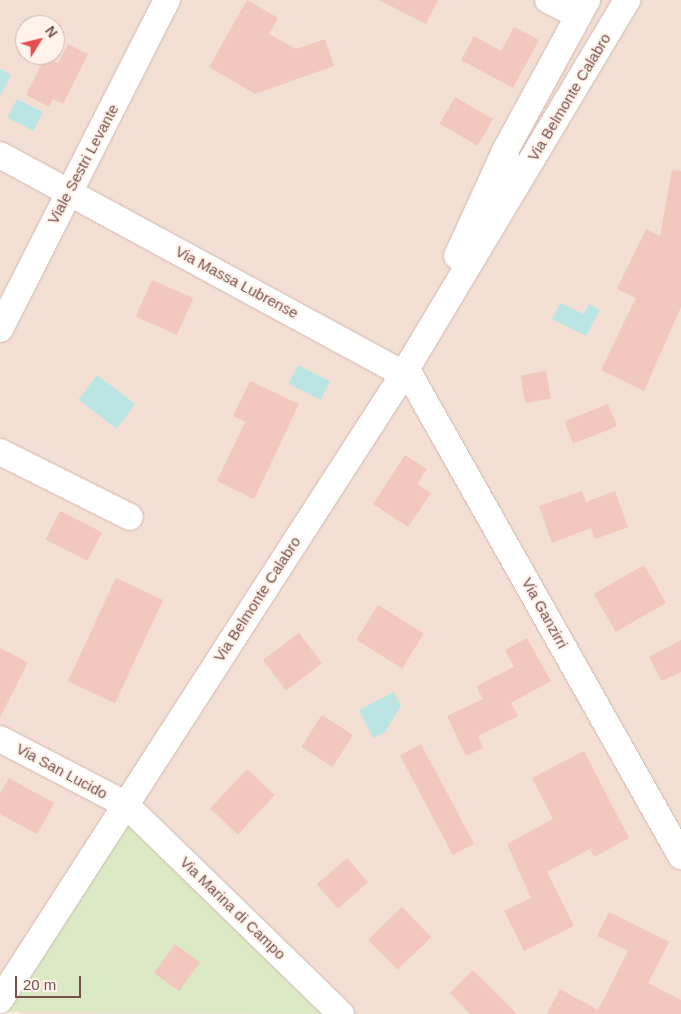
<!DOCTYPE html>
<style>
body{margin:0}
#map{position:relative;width:681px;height:1014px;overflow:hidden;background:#fcefe6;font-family:Helvetica,sans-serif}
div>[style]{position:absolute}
.residential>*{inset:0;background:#f4dfd4}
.green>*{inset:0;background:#dbeac4}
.water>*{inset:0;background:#bae5e3;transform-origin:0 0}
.building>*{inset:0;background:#f1c7be;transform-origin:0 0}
.roads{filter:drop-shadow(0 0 1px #d0b7af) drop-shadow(0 0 1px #d0b7af)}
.minor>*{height:26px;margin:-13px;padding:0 13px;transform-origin:13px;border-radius:13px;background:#fff}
span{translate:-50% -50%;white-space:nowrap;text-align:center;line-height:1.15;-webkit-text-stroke:4.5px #fff3ec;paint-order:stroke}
.street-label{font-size:15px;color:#75514b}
.north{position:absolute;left:15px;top:15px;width:50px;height:50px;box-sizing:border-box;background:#fff3ec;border:1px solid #c8b2ac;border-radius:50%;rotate:54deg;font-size:14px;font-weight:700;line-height:20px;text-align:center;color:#75514b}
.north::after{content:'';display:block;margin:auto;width:18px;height:22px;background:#e44f4d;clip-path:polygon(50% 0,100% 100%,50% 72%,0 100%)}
.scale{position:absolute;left:15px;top:976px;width:66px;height:22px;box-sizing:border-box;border:2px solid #75514b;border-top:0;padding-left:6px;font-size:15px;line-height:18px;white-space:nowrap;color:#75514b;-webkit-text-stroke:4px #fff3ec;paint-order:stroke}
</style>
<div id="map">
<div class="residential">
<i style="clip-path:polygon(evenodd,0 0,681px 0,681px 1014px,20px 1014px,0 1000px,0 0,25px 25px,55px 25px,55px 55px,25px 55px,25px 25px)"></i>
</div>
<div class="green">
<i style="clip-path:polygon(125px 804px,333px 1014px,0 1012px)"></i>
</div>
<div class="water">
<i style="clip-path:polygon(0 69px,11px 75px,0 96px)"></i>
<i style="left:17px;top:99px;width:29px;height:21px;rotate:27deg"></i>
<i style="clip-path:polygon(561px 303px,583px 314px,589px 304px,600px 310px,586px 336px,552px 319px)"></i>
<i style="left:298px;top:365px;width:36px;height:21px;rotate:27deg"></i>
<i style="left:97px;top:375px;width:48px;height:31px;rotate:37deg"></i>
<i style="clip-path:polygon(394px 692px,401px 706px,385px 732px,373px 738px,359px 710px)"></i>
</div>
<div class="building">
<i style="clip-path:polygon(247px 0,278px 18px,269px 34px,296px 49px,325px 39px,334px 66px,255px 94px,209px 67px)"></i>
<i style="clip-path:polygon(379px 0,438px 0,426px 24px)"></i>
<i style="clip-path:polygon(514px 27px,539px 40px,513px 88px,461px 60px,474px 36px,501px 51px)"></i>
<i style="clip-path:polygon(68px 44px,88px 54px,63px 104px,53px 99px,49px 107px,26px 95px,45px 57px,58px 63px)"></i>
<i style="left:455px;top:97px;width:44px;height:31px;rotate:30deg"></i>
<i style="clip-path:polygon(672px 170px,681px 171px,681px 307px,644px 391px,601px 370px,636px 298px,617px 289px,646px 229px,660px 236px)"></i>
<i style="left:152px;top:280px;width:45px;height:40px;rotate:24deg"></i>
<i style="left:546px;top:371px;width:28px;height:26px;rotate:80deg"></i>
<i style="clip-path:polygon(250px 381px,299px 404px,254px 499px,217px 481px,245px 422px,233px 416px)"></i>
<i style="left:608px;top:404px;width:24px;height:47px;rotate:68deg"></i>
<i style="clip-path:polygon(405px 455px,427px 469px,417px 484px,431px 493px,408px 527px,373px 504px)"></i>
<i style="clip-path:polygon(582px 491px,586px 502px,615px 491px,628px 527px,595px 539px,591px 528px,552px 543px,539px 506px)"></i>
<i style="left:60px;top:511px;width:47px;height:32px;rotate:27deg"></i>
<i style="left:644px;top:565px;width:44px;height:58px;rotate:60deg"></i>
<i style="left:116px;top:578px;width:52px;height:114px;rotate:25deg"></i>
<i style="left:378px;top:605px;width:54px;height:41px;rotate:32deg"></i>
<i style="left:299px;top:633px;width:38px;height:45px;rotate:53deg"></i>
<i style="clip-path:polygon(527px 638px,551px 681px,511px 703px,518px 716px,478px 736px,483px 748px,466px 756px,447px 716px,483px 699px,476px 686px,514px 667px,505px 650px)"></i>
<i style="clip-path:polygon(681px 640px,681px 672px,662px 681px,649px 657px)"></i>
<i style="clip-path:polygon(0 648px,28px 662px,0 717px)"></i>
<i style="left:322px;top:715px;width:37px;height:38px;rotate:33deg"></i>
<i style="left:421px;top:744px;width:113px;height:24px;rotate:62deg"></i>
<i style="clip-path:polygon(584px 751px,629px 838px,594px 857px,590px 849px,547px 872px,574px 926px,524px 951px,504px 911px,531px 898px,507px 844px,553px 819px,532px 778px)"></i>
<i style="left:247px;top:769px;width:38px;height:54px;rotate:43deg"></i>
<i style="clip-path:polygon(9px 778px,54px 803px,37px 834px,0 814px,0 794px)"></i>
<i style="left:347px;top:858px;width:32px;height:40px;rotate:49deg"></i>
<i style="left:402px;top:907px;width:42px;height:47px;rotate:46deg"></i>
<i style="clip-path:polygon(609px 912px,669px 942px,648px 983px,681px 1000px,681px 1014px,547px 1014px,560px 989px,598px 1010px,628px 951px,597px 936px)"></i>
<i style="left:175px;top:944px;width:31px;height:36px;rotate:36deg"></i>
<i style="clip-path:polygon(473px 970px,517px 1014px,470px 1014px,450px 993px)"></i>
</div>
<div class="roads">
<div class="minor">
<i style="left:548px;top:0;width:31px;rotate:27deg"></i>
<i style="left:0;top:155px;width:469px;rotate:28.5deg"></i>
<i style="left:412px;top:379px;width:548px;rotate:60.58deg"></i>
<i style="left:507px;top:168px;width:17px;rotate:-97deg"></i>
<i style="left:505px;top:151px;width:172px;rotate:-61.5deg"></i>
<i style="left:457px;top:256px;width:115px;rotate:-65.4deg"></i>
<i style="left:0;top:329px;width:369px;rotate:-63.1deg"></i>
<i style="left:0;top:452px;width:145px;rotate:26.6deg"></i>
<i style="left:0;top:739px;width:141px;rotate:27.5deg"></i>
<i style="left:125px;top:804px;width:301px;rotate:44.2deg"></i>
<i style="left:0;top:1000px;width:746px;rotate:-57.2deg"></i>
<i style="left:404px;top:373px;width:435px;rotate:-59.1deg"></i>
</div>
</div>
<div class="street-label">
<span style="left:569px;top:97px;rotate:-59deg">Via Belmonte Calabro</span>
<span style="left:83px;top:164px;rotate:-62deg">Viale Sestri Levante</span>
<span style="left:237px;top:282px;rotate:28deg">Via Massa Lubrense</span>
<span style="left:257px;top:599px;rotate:-57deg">Via Belmonte Calabro</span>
<span style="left:545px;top:613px;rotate:61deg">Via Ganzirri</span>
<span style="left:62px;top:771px;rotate:28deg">Via San Lucido</span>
<span style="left:233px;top:908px;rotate:44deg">Via Marina di Campo</span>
</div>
<div class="north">N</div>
<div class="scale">20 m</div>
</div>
